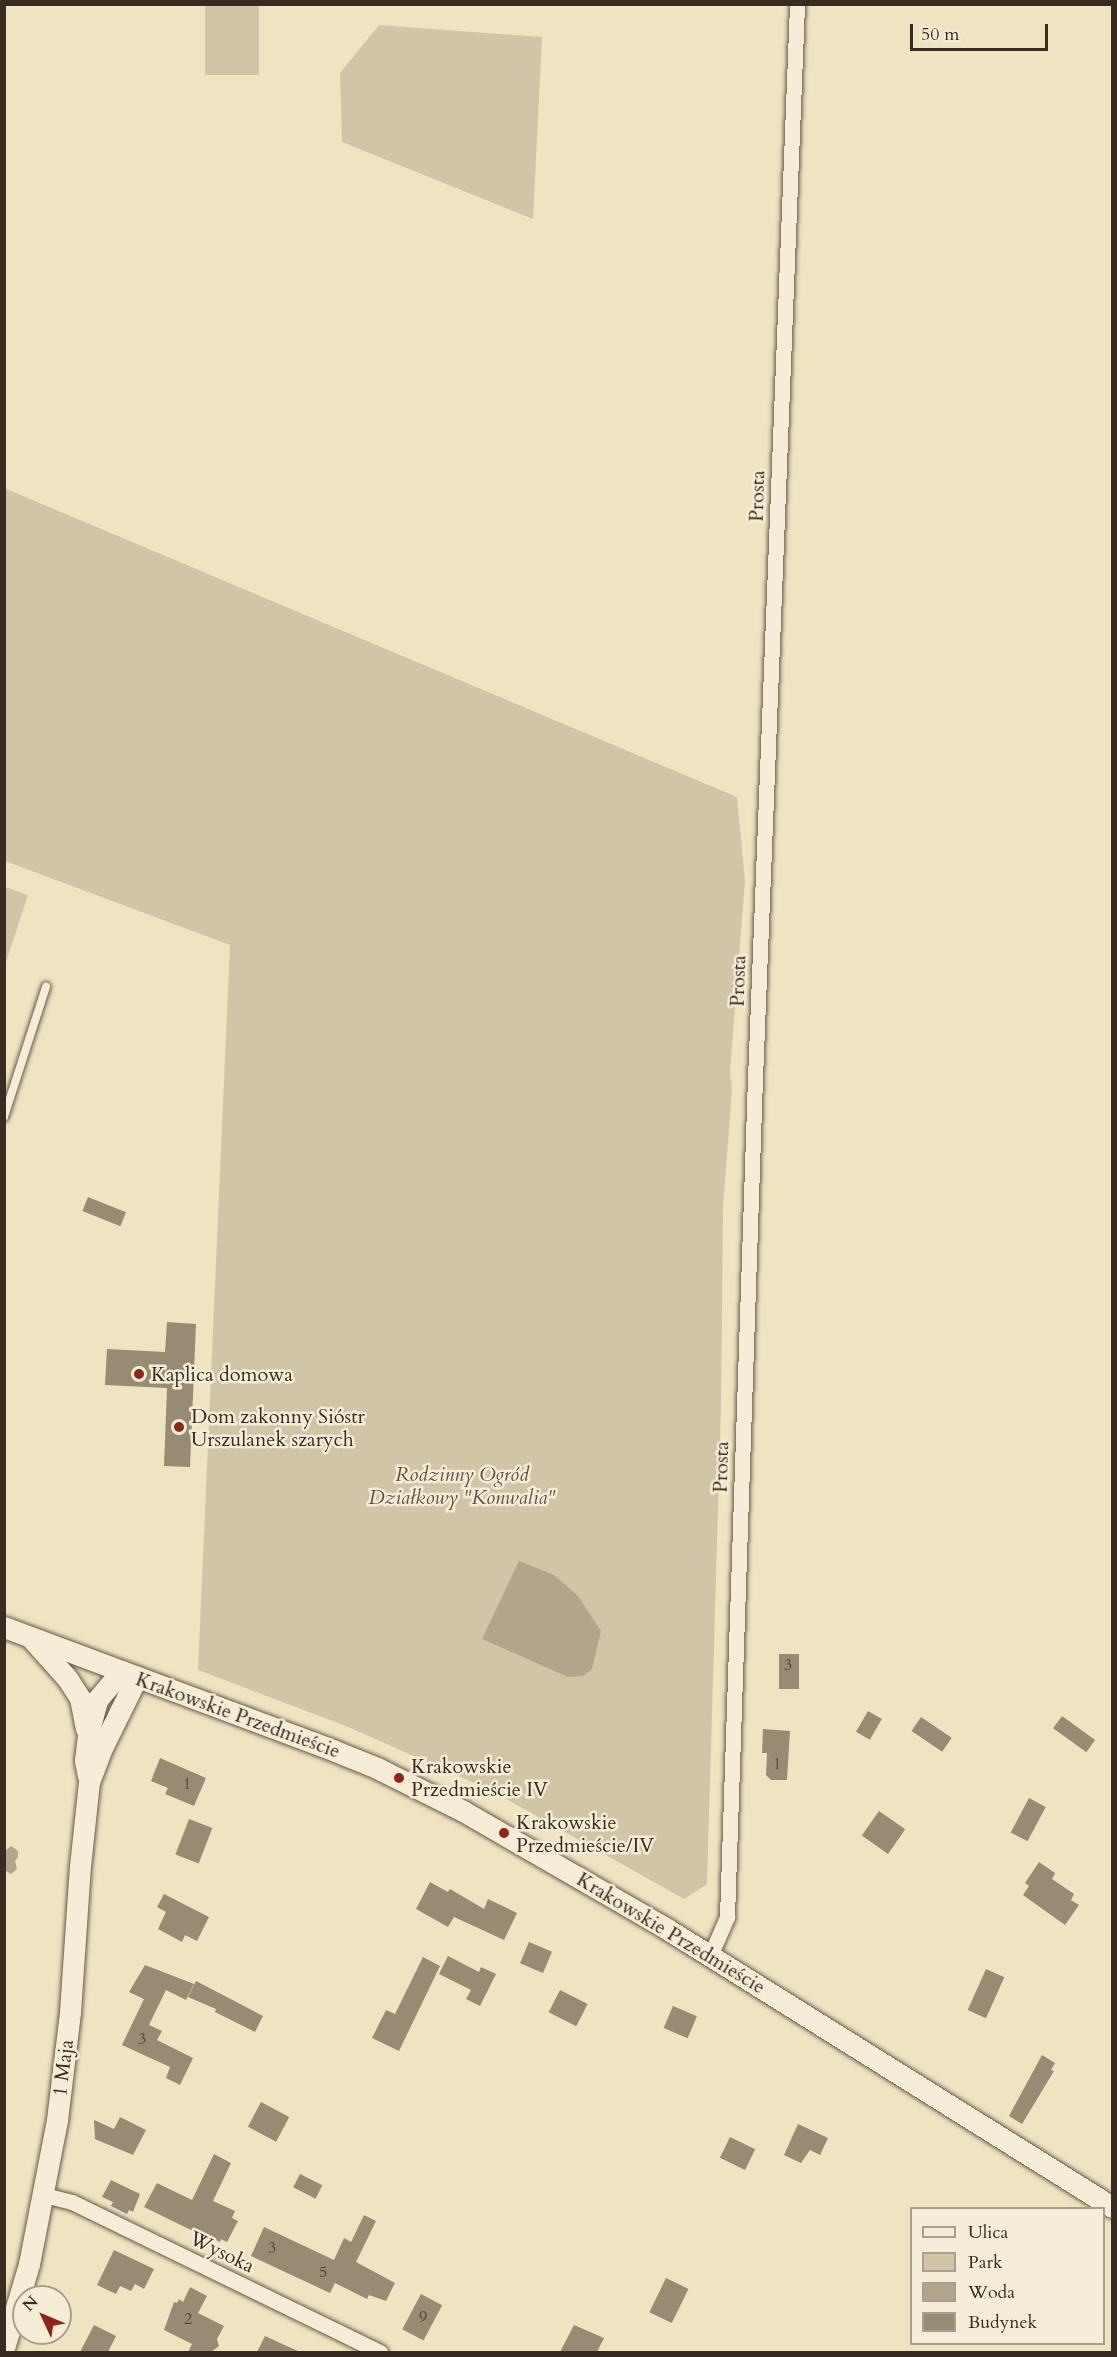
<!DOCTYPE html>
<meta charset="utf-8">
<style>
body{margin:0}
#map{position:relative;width:1117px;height:2357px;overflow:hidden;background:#efe4c1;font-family:Cardo,serif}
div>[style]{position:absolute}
.green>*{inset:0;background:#d0c5a6;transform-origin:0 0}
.water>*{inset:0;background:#b1a58b}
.building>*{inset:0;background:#978b74;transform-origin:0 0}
.roads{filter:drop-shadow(0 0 2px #665949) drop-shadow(0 0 2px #665949)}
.lane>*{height:8px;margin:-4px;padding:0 4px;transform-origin:4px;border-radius:4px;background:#f5edd7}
.street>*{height:15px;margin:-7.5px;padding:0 7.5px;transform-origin:7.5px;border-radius:7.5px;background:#f5edd7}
.secondary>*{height:21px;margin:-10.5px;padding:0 10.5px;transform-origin:10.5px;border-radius:10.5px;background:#f5edd7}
.dots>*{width:16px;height:16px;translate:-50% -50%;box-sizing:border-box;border:3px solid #f5edd7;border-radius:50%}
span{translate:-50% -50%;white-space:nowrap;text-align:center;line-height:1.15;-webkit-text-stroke:5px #f5edd7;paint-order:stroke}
.number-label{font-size:16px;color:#504336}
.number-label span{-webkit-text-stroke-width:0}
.street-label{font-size:20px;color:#382b21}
.poi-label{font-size:20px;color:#382b21}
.left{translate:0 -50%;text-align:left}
.park-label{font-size:20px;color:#5e5242;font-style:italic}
.frame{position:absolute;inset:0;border:6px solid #382b21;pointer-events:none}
.legend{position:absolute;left:910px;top:2207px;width:195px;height:138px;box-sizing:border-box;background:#f5edd7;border:2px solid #a99f8e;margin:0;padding:8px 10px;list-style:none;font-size:18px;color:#382b21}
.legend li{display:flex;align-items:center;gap:12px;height:30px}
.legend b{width:30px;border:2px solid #a99f8e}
.north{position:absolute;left:12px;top:2285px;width:60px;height:60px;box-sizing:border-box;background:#f5edd7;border:2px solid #a99f8e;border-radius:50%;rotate:314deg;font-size:16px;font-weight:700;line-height:24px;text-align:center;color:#382b21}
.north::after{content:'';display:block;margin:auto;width:21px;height:27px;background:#8f2418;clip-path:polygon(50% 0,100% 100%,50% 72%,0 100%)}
.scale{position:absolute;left:910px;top:24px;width:138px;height:27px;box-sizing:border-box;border:3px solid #382b21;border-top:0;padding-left:8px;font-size:18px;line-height:21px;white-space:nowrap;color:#382b21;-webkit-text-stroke:4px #f5edd7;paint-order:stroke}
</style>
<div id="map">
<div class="green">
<i style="left:205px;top:5px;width:54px;height:70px"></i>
<i style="clip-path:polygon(379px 25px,542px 37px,533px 219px,342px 142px,340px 73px)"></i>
<i style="clip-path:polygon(4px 488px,737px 797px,745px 881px,730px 1071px,732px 1089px,723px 1208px,721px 1408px,707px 1884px,684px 1899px,490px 1790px,346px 1726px,198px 1670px,230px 945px,5px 861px)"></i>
<i style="clip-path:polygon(5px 887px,28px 895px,5px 965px,4px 887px)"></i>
</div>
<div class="water">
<i style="clip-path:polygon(519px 1561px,554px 1575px,578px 1596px,601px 1631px,592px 1669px,583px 1676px,568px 1677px,482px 1639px)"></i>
<i style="clip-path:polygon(11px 1846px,18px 1851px,18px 1857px,15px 1861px,17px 1869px,11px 1874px,6px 1871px,4px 1852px)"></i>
</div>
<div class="building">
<i style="left:88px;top:1197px;width:41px;height:15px;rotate:22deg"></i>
<i style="clip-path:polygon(167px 1322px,196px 1324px,190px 1467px,164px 1466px,167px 1388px,105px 1385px,107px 1349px,165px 1352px)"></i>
<i style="left:779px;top:1654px;width:20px;height:35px"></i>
<i style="left:868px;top:1711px;width:16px;height:24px;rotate:30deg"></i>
<i style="left:1062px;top:1716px;width:41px;height:15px;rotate:36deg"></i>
<i style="left:921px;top:1717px;width:37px;height:17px;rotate:34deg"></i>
<i style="clip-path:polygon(763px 1729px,790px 1731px,787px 1780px,771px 1780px,766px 1775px,767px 1753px,762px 1753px)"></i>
<i style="clip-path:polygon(160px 1758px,206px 1778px,194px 1806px,165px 1794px,168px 1788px,151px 1781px)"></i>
<i style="left:1029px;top:1798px;width:19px;height:39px;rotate:28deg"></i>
<i style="left:879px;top:1811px;width:32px;height:30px;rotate:35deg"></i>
<i style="left:189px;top:1819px;width:25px;height:38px;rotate:21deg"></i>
<i style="clip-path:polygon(1039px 1862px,1055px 1873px,1052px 1879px,1074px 1894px,1071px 1900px,1079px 1905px,1065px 1925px,1023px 1895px,1029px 1886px,1025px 1883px)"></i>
<i style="clip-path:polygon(430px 1882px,448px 1892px,450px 1889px,484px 1909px,488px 1899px,517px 1913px,504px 1940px,454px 1917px,448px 1927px,416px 1909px)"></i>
<i style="clip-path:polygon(164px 1894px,209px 1917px,197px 1941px,185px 1935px,182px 1942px,158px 1929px,166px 1912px,157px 1907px)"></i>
<i style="left:529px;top:1942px;width:25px;height:23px;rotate:23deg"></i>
<i style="clip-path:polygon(448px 1956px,479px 1972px,481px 1967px,496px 1974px,480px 2006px,466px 1999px,471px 1990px,439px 1974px)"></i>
<i style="clip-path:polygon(423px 1957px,440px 1966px,399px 2051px,372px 2038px,386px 2010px,395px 2014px)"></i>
<i style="clip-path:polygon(145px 1965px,194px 1984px,186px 2000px,166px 1990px,149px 2025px,162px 2031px,157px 2040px,193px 2058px,180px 2085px,166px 2078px,170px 2067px,122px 2045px,144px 1999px,129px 1992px)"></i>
<i style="left:986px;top:1969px;width:20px;height:45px;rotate:24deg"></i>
<i style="clip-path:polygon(196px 1981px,263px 2016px,255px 2032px,215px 2012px,216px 2009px,188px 1997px)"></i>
<i style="left:560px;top:1990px;width:31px;height:25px;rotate:27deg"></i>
<i style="left:673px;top:2006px;width:26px;height:24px;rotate:23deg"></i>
<i style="clip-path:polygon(1042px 2055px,1055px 2063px,1051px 2070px,1054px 2071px,1022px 2124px,1009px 2116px)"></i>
<i style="left:261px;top:2102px;width:32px;height:28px;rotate:28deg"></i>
<i style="clip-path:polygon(120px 2117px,146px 2130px,133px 2155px,95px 2139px,94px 2120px,114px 2129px)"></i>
<i style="clip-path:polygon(798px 2124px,828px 2138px,820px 2155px,810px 2150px,801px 2163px,784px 2155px)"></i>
<i style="left:730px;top:2137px;width:28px;height:23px;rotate:26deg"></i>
<i style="clip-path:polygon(214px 2154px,231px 2163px,213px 2201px,235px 2211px,232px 2218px,238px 2221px,227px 2242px,221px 2239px,220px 2242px,198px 2231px,197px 2233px,144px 2207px,157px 2183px,192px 2200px)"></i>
<i style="left:300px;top:2174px;width:25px;height:15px;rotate:27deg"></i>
<i style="clip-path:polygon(111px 2180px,140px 2194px,133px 2212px,129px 2210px,127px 2214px,111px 2206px,113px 2202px,102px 2197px)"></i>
<i style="clip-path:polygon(364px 2215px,376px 2221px,356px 2262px,395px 2283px,386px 2301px,369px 2295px,367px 2299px,335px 2283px,330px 2293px,251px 2256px,264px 2227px,334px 2260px,344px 2238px,351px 2242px)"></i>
<i style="clip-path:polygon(114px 2250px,154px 2269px,144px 2289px,135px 2284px,131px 2291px,120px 2286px,116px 2294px,97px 2285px)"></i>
<i style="left:666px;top:2278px;width:25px;height:38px;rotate:26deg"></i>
<i style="clip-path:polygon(190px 2287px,207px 2296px,198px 2313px,224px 2326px,217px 2339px,219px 2346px,211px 2352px,188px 2352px,192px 2344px,164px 2330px,174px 2302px,177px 2303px,179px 2299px,183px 2302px)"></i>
<i style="left:421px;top:2294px;width:24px;height:40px;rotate:28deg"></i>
<i style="clip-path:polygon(94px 2325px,116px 2336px,108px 2352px,80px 2352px)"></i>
<i style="clip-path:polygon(574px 2325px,604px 2338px,597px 2352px,560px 2352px)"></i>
<i style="clip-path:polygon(265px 2336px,300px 2352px,257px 2352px)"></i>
</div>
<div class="roads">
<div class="lane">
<i style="left:4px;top:1117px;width:137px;rotate:-72.1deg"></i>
</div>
<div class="street">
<i style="left:710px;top:1956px;width:43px;rotate:-66.4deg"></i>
<i style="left:727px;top:1917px;width:838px;rotate:-88.09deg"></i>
<i style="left:755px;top:1079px;width:1076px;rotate:-87.76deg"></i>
<i style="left:44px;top:2195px;width:29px;rotate:14deg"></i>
<i style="left:72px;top:2202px;width:343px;rotate:26deg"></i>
</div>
<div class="secondary">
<i style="left:4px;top:1627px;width:353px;rotate:20.5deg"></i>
<i style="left:335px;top:1751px;width:45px;rotate:22deg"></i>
<i style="left:377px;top:1768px;width:96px;rotate:26.6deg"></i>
<i style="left:463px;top:1811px;width:236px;rotate:30deg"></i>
<i style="left:667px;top:1929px;width:525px;rotate:31.99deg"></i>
<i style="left:32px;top:1639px;width:52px;rotate:48.1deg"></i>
<i style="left:67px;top:1678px;width:24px;rotate:57deg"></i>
<i style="left:80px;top:1698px;width:31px;rotate:79deg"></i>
<i style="left:88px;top:1776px;width:16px;rotate:-101deg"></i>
<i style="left:85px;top:1760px;width:26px;rotate:-83deg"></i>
<i style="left:88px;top:1734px;width:35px;rotate:-75deg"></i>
<i style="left:97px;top:1700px;width:38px;rotate:-50deg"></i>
<i style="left:4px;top:2348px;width:88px;rotate:-73.4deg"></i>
<i style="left:29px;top:2264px;width:147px;rotate:-79deg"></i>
<i style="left:57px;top:2120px;width:109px;rotate:-83.1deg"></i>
<i style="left:70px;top:2012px;width:146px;rotate:-86.1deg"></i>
<i style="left:80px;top:1866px;width:84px;rotate:-83.9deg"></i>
<i style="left:89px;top:1782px;width:39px;rotate:-69deg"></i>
<i style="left:103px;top:1746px;width:77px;rotate:-63.8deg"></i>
</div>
</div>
<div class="dots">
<i style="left:139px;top:1374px;background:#8f2418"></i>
<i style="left:179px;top:1427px;background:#8f2418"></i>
<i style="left:399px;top:1778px;background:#8f2418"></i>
<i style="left:504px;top:1833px;background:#8f2418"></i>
</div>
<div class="number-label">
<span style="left:788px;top:1665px">3</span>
<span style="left:777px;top:1764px">1</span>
<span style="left:187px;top:1784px">1</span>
<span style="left:142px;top:2039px">3</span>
<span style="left:272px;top:2248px">3</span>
<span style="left:323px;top:2272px">5</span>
<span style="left:423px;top:2317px">9</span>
<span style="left:188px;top:2319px">2</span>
</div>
<div class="street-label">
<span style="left:757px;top:496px;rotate:-88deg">Prosta</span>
<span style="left:738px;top:981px;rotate:-88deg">Prosta</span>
<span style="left:721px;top:1467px;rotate:-88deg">Prosta</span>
<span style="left:238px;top:1715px;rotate:20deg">Krakowskie Przedmieście</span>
<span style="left:671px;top:1933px;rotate:31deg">Krakowskie Przedmieście</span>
<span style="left:63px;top:2068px;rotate:-83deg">1 Maja</span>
<span style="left:222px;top:2252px;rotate:26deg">Wysoka</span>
</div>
<div class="poi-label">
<span class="left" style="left:151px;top:1374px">Kaplica domowa</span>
<span class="left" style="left:191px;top:1428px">Dom zakonny Sióstr<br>Urszulanek szarych</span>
<span class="left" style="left:411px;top:1778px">Krakowskie<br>Przedmieście IV</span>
<span class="left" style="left:516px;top:1834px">Krakowskie<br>Przedmieście/IV</span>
</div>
<div class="park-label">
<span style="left:462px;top:1486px">Rodzinny Ogród<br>Działkowy "Konwalia"</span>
</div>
<div class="frame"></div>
<ul class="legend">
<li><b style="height:8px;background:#f5edd7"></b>Ulica</li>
<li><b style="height:16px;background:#d0c5a6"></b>Park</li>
<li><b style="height:16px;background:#b1a58b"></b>Woda</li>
<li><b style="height:16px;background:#978b74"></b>Budynek</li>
</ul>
<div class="north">N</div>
<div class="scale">50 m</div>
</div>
